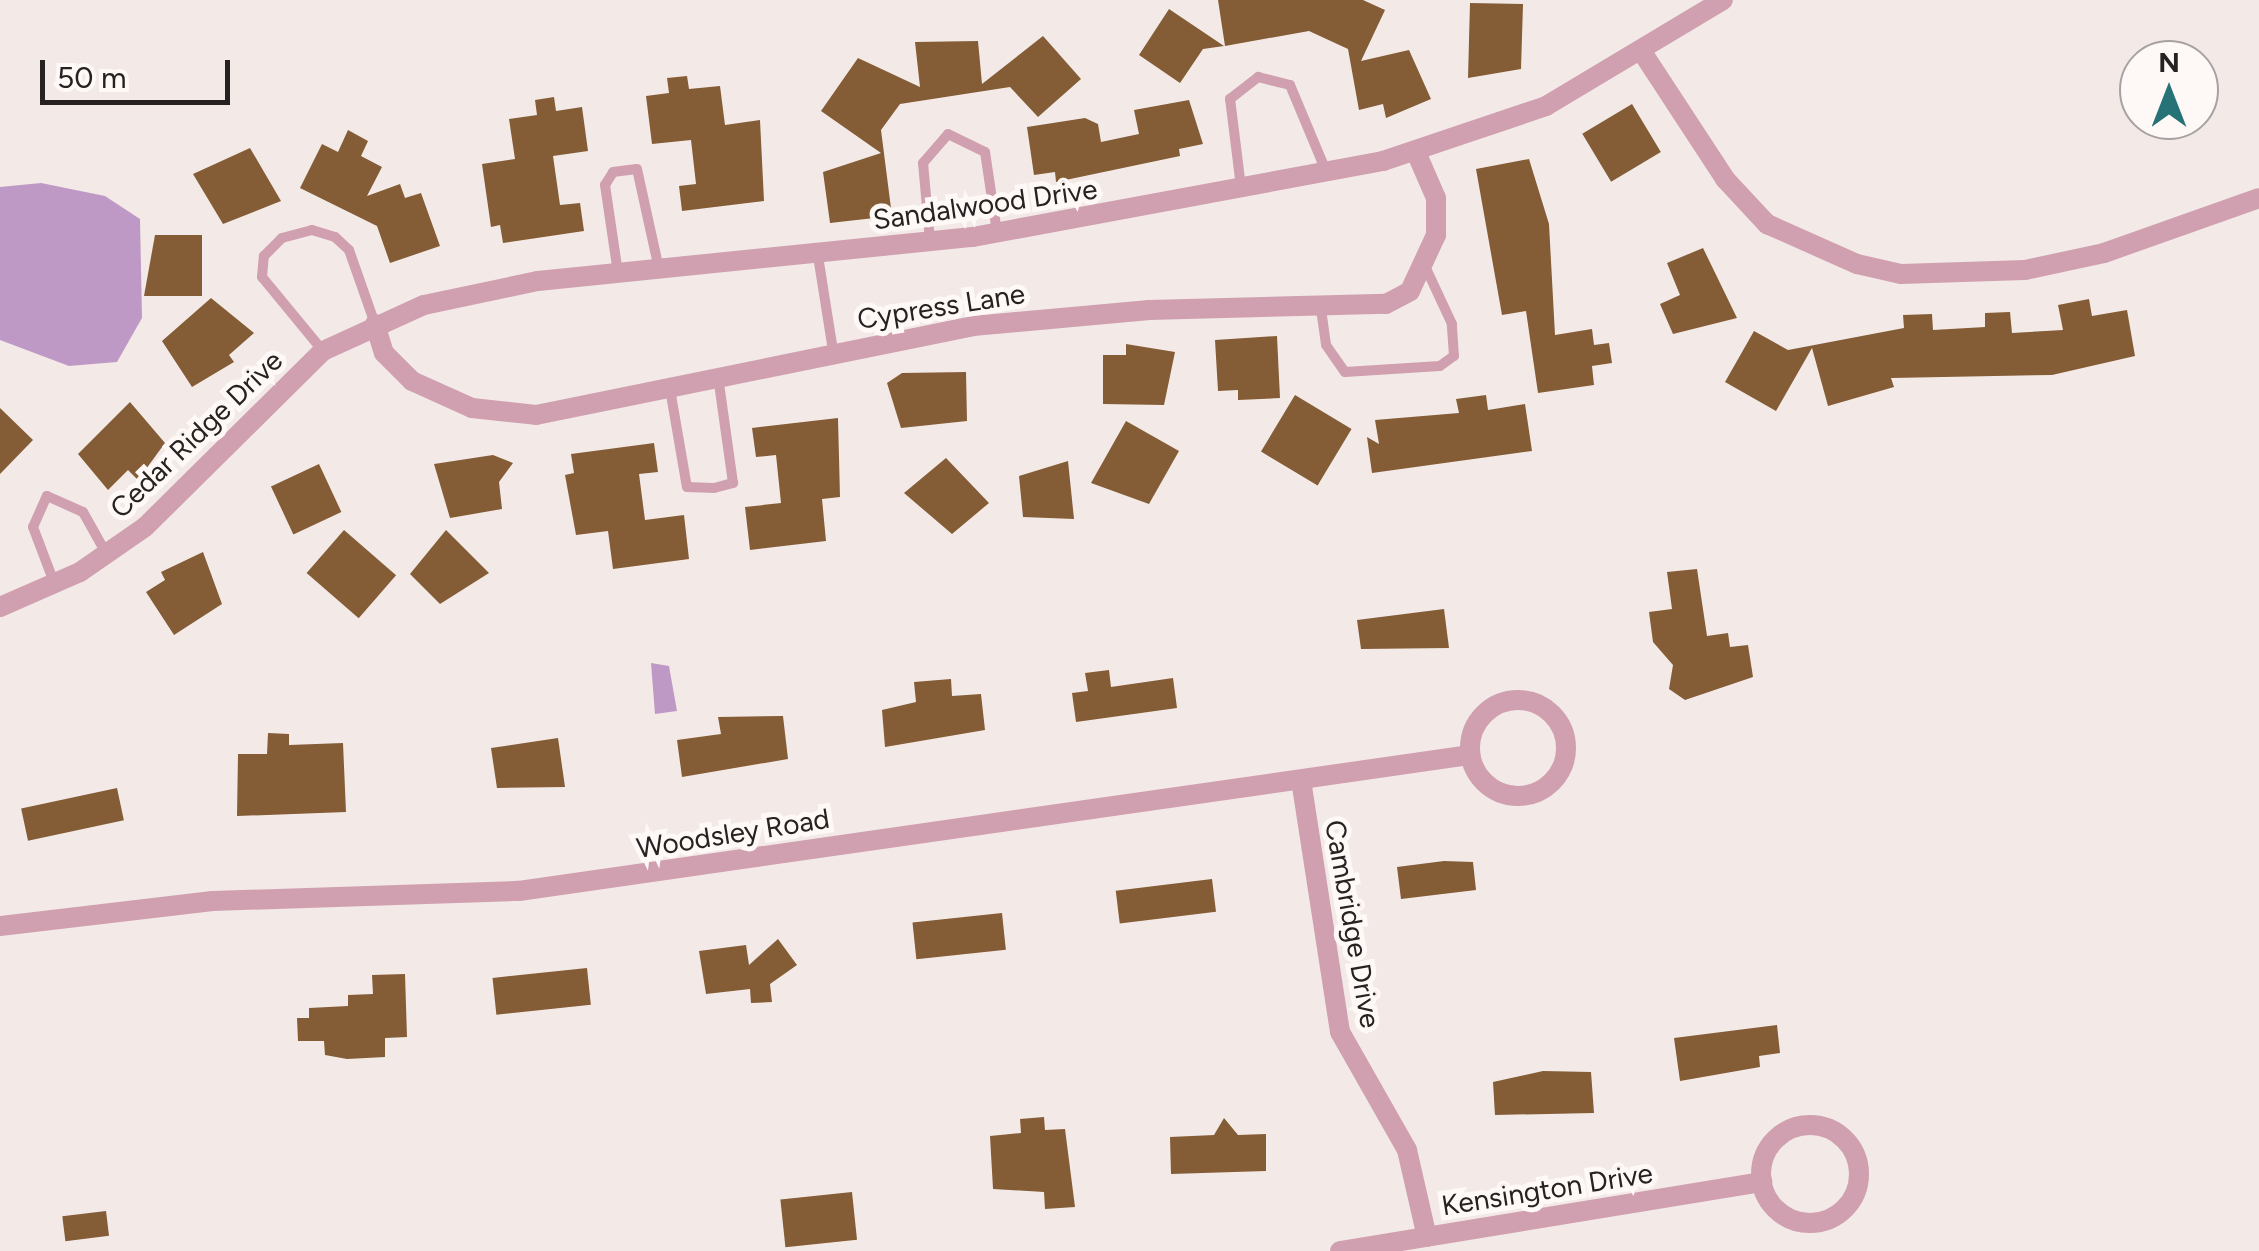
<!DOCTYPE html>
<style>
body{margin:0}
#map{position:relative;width:2259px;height:1251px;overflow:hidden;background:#f3eae8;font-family:Figtree,sans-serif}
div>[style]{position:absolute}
.water>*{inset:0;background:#bf99c5}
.building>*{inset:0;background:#845c35;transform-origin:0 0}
.lane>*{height:10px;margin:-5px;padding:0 5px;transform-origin:5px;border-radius:5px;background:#d0a0b0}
.street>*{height:20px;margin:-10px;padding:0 10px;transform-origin:10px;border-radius:10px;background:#d0a0b0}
.street>.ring{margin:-10px;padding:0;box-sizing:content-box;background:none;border:20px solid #d0a0b0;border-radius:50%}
span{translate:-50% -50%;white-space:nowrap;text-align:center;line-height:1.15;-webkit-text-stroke:10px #fef8f7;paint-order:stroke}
.street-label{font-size:28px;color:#252221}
.north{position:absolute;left:2119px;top:40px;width:100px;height:100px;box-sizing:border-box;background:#fef8f7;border:2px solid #a7a2a1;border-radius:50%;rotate:0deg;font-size:28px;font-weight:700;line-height:40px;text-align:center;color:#252221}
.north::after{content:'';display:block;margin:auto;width:35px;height:45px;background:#277276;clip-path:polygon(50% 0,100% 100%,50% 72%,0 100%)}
.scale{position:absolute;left:40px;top:60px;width:190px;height:45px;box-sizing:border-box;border:5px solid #252221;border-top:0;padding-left:12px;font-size:30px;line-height:35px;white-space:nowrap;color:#252221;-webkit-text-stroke:8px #fef8f7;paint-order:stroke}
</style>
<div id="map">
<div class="water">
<i style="clip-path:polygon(41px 183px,105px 196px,140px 219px,142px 318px,117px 362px,69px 366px,0 340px,0 187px)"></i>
<i style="clip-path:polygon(651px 663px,669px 666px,677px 711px,655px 714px)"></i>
</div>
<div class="building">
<i style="clip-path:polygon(1218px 0,1363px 0,1385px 10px,1361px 61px,1409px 50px,1431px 99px,1386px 118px,1383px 104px,1359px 110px,1348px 49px,1309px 31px,1225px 46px)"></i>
<i style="clip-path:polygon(1470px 3px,1523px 4px,1521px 69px,1468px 78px)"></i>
<i style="clip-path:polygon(1169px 9px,1224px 46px,1203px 49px,1180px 83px,1139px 55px)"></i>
<i style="clip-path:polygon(1043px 36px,1081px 79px,1038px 117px,1010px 87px,900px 104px,881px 130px,892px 216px,830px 223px,823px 172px,881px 153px,821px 111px,858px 58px,920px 87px,915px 42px,978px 41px,982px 84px)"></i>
<i style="clip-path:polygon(687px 76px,689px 89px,720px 86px,725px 125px,760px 120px,764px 201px,682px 211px,679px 186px,696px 184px,691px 140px,652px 144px,646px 96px,669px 93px,667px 78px)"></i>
<i style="clip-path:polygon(554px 97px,556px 111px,582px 107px,588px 151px,553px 156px,560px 205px,580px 203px,584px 231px,503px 243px,500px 225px,491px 227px,482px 164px,515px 159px,509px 119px,537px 115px,535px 100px)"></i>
<i style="clip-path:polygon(1189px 100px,1203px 144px,1179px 149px,1180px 156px,1056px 182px,1055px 172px,1034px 175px,1027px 127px,1085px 118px,1098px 124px,1101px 142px,1139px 134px,1134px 110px)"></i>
<i style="left:1632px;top:104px;width:56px;height:58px;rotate:59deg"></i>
<i style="clip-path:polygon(348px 130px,368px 141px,361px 156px,382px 167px,367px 196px,400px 184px,405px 198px,421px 193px,440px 246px,390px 263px,377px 226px,300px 188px,322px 144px,338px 152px)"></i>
<i style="clip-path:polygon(250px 148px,281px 201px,223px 224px,193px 174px)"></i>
<i style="clip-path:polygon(1529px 159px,1549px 224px,1555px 335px,1592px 329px,1594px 345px,1609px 343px,1612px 363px,1592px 366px,1594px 385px,1538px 393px,1526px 311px,1502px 315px,1476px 169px)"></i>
<i style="clip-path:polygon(155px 235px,202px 235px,202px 296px,144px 296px)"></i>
<i style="clip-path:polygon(1703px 248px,1737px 318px,1673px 334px,1660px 304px,1680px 295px,1667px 263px)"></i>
<i style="clip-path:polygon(211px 298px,254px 333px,229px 355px,234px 362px,192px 387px,162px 341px)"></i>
<i style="clip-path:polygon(2089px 299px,2092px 316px,2127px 310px,2135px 356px,2052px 375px,1891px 378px,1894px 387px,1828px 406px,1812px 348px,1776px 411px,1725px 382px,1754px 331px,1788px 350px,1904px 328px,1903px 315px,1932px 314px,1933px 330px,1985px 327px,1985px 313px,2010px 312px,2012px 333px,2063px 330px,2058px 305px)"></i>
<i style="clip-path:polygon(1277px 336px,1280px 398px,1238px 400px,1238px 390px,1218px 391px,1215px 340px)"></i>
<i style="clip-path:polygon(1126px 344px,1175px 352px,1164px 405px,1103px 404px,1103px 355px,1126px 355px)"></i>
<i style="clip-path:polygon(966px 372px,967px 421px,901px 428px,887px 383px,902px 373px)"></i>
<i style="left:1295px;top:395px;width:66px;height:66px;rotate:31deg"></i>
<i style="clip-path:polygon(1486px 395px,1488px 410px,1525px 404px,1532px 451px,1372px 473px,1367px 437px,1379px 444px,1375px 420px,1459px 413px,1456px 399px)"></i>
<i style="clip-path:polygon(130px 402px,165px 443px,138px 480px,128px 470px,108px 490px,78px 454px)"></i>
<i style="clip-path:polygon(0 408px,33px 440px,0 474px)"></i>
<i style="clip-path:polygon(838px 418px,840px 497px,822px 499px,826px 541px,750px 550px,745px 507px,781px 503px,776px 455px,756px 457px,752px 428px)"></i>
<i style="clip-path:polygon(1126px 421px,1179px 451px,1149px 504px,1091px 483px)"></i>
<i style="clip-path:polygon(654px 443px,658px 472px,639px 474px,645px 520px,684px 515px,689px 559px,613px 569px,608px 531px,576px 535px,565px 475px,574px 473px,571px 454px)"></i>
<i style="clip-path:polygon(493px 455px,513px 463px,499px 482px,502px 509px,450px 518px,434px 464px)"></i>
<i style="clip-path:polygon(946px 458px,989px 503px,952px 534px,904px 493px)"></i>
<i style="clip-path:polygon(1068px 461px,1074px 519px,1023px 517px,1019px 476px)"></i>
<i style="left:319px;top:464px;width:53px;height:53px;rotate:65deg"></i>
<i style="left:344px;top:530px;width:69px;height:57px;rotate:41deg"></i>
<i style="clip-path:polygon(446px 530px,489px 573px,440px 604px,410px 574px)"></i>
<i style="clip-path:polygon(203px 552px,222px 604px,174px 635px,146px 592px,165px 580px,161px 572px)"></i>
<i style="clip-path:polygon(1697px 569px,1707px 636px,1728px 633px,1730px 647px,1748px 645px,1753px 677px,1685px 700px,1669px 689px,1673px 665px,1653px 642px,1649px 612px,1672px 609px,1667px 572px)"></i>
<i style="clip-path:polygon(1444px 609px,1449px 648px,1361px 649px,1357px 620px)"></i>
<i style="clip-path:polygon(1109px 670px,1111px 687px,1173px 678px,1177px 708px,1076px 722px,1072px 693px,1088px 691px,1085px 673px)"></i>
<i style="clip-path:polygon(951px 679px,952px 696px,981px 694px,985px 730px,885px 747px,882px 710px,916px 702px,914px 682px)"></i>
<i style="clip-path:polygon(783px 716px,788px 759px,682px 777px,677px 740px,721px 734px,718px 717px)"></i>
<i style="clip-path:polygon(268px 733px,289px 734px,289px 745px,343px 743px,346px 812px,237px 816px,238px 754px,267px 754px)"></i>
<i style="clip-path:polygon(558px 738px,565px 787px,497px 788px,491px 748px)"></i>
<i style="left:117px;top:788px;width:33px;height:98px;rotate:78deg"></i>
<i style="clip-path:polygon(1444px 861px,1473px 862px,1476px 890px,1401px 899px,1397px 867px)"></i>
<i style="left:1212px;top:879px;width:33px;height:97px;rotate:83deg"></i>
<i style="left:1002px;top:913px;width:37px;height:90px;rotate:84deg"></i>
<i style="clip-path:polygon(778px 939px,797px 965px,770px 984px,772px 1002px,751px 1003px,750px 989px,706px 994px,699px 951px,746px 945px,749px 965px)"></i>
<i style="left:587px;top:968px;width:37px;height:95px;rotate:84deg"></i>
<i style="clip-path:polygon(405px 974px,407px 1037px,385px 1038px,385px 1057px,347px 1059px,325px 1055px,324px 1041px,298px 1041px,297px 1018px,309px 1018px,309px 1008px,348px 1006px,348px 995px,373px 994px,372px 975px)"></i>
<i style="clip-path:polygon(1777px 1025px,1780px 1053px,1759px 1056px,1760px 1067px,1680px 1081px,1674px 1038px)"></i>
<i style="clip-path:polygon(1543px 1071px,1591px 1072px,1594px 1113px,1495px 1115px,1493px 1082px)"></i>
<i style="clip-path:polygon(1044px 1117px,1045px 1130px,1065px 1129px,1075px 1207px,1045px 1209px,1044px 1192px,993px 1189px,990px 1136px,1021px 1133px,1020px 1119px)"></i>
<i style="clip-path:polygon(1224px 1118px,1238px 1135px,1266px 1134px,1266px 1171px,1171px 1174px,1170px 1137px,1214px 1135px)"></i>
<i style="left:852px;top:1192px;width:48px;height:72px;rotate:84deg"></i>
<i style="left:106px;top:1211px;width:25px;height:44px;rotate:83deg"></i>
</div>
<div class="lane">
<i style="left:1241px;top:187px;width:89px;rotate:-97.1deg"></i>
<i style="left:1230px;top:99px;width:36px;rotate:-38deg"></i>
<i style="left:1258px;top:77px;width:33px;rotate:14deg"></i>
<i style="left:1290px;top:85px;width:93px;rotate:67.3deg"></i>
<i style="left:930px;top:241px;width:78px;rotate:-95.1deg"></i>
<i style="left:923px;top:163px;width:38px;rotate:-49deg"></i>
<i style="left:948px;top:134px;width:41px;rotate:25.9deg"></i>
<i style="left:985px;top:152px;width:81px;rotate:81.5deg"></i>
<i style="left:818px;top:256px;width:96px;rotate:81deg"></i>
<i style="left:618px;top:273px;width:89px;rotate:-98.4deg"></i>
<i style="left:605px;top:185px;width:15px;rotate:-58deg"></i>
<i style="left:613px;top:172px;width:24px;rotate:-7deg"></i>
<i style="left:637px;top:169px;width:102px;rotate:77.6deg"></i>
<i style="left:1321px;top:309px;width:36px;rotate:82deg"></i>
<i style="left:1326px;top:345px;width:33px;rotate:55deg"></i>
<i style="left:1345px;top:372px;width:95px;rotate:-3.6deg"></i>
<i style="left:1440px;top:366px;width:17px;rotate:-36deg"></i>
<i style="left:1454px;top:356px;width:32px;rotate:-94deg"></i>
<i style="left:1452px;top:324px;width:64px;rotate:-115deg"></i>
<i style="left:323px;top:351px;width:96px;rotate:-129.5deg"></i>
<i style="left:262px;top:277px;width:21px;rotate:-85deg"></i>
<i style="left:264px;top:256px;width:25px;rotate:-45deg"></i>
<i style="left:282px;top:238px;width:31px;rotate:-15deg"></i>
<i style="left:312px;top:230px;width:24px;rotate:17deg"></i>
<i style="left:335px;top:237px;width:19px;rotate:43deg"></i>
<i style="left:349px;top:250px;width:78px;rotate:70.6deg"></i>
<i style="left:670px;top:389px;width:99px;rotate:80.2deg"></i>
<i style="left:687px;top:487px;width:27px;rotate:2deg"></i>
<i style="left:714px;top:488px;width:20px;rotate:-15deg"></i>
<i style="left:733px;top:483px;width:108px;rotate:-98deg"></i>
<i style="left:55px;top:585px;width:62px;rotate:-110.8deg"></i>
<i style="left:33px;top:527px;width:34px;rotate:-66deg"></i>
<i style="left:47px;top:496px;width:39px;rotate:24deg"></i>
<i style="left:83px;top:512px;width:49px;rotate:60.8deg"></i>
</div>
<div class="street">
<i style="left:1644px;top:55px;width:148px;rotate:56.8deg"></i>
<i style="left:1725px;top:179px;width:62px;rotate:47deg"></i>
<i style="left:1767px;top:224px;width:98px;rotate:24deg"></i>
<i style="left:1857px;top:264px;width:45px;rotate:12.8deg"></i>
<i style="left:1901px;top:274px;width:124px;rotate:-1.8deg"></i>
<i style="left:2025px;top:270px;width:81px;rotate:-12.1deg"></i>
<i style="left:2104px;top:253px;width:164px;rotate:-19.5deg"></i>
<i style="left:375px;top:324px;width:30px;rotate:73deg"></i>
<i style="left:384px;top:353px;width:40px;rotate:45deg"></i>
<i style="left:412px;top:381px;width:66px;rotate:24.2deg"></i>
<i style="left:472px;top:408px;width:64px;rotate:6.2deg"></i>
<i style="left:536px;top:415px;width:446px;rotate:-11.5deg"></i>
<i style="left:973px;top:326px;width:177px;rotate:-5.2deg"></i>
<i style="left:1149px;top:310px;width:237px;rotate:-1.5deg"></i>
<i style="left:1386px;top:304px;width:27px;rotate:-28deg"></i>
<i style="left:1410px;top:291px;width:62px;rotate:-65.1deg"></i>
<i style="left:1436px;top:235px;width:37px;rotate:-90deg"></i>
<i style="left:1436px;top:198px;width:50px;rotate:-113.5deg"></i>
<i style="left:0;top:607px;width:87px;rotate:-23.6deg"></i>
<i style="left:80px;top:572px;width:79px;rotate:-34.7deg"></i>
<i style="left:145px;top:527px;width:250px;rotate:-44.7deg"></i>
<i style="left:323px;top:351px;width:111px;rotate:-24.5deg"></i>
<i style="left:424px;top:305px;width:116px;rotate:-11.9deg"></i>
<i style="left:538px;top:281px;width:437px;rotate:-5.8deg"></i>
<i style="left:973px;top:237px;width:417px;rotate:-10.5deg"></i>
<i style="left:1383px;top:161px;width:172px;rotate:-18.6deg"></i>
<i style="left:1546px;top:106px;width:206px;rotate:-30.9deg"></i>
<i class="ring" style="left:1470px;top:700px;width:76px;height:76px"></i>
<i style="left:1301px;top:780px;width:255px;rotate:81.2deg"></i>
<i style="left:1340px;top:1032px;width:136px;rotate:60.4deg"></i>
<i style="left:1407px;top:1150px;width:89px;rotate:77.1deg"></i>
<i style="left:0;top:926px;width:214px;rotate:-6.7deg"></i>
<i style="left:213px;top:901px;width:306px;rotate:-1.9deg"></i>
<i style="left:519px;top:891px;width:961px;rotate:-8.14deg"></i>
<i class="ring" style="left:1761px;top:1125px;width:78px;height:78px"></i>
<i style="left:1340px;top:1251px;width:428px;rotate:-9.3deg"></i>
</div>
<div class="street-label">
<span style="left:985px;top:204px;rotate:-8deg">Sandalwood Drive</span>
<span style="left:941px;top:306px;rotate:-9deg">Cypress Lane</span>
<span style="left:196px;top:434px;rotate:-44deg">Cedar Ridge Drive</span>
<span style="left:733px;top:833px;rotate:-9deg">Woodsley Road</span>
<span style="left:1353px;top:924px;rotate:80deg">Cambridge Drive</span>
<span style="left:1547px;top:1189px;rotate:-9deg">Kensington Drive</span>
</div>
<div class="north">N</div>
<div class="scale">50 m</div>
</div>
